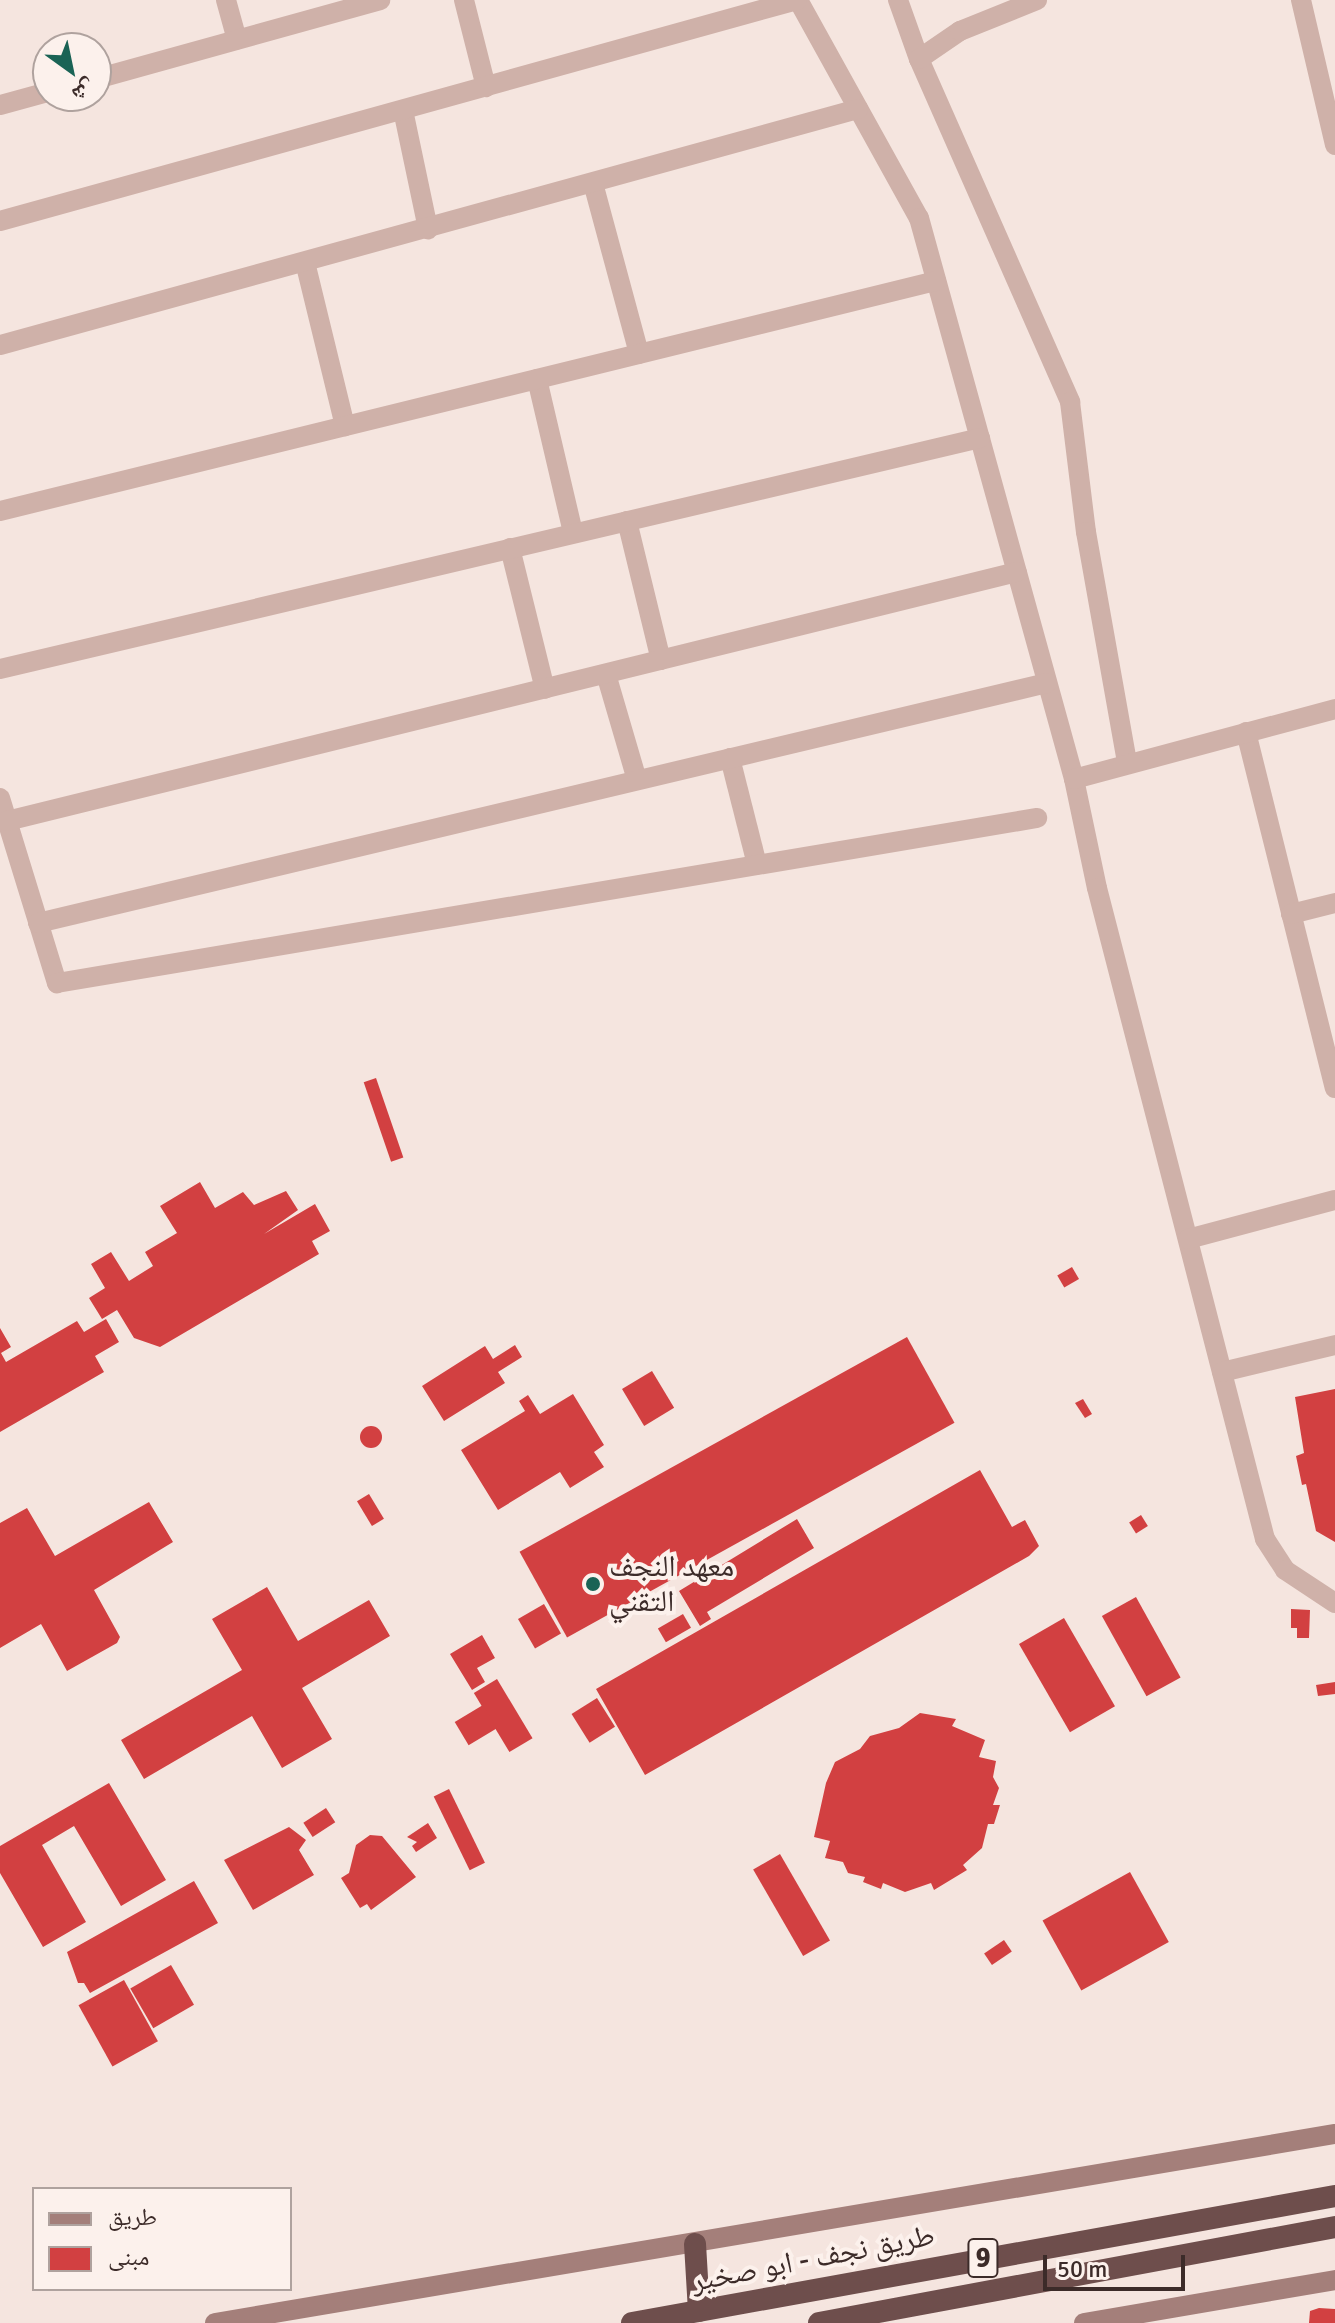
<!DOCTYPE html>
<meta charset="utf-8">
<style>
body{margin:0}
#map{position:relative;width:1335px;height:2323px;overflow:hidden;background:#f5e5df;font-family:Signika,"Noto Naskh Arabic",sans-serif}
div>[style]{position:absolute}
.building>*{inset:0;background:#d24041;transform-origin:0 0}
.round{border-radius:50%}
.minor>*{height:20px;margin:-10px;padding:0 10px;transform-origin:10px;border-radius:10px;background:#cfb1a9}
.secondary>*{height:20px;margin:-10px;padding:0 10px;transform-origin:10px;border-radius:10px;background:#a47f7a}
.trunk>*{height:22px;margin:-11px;padding:0 11px;transform-origin:11px;border-radius:11px;background:#6e4e4c}
.dots>*{width:22px;height:22px;translate:-50% -50%;box-sizing:border-box;border:4px solid #fcf1ec;border-radius:50%}
span{translate:-50% -50%;white-space:nowrap;text-align:center;line-height:1.15;-webkit-text-stroke:8px #fcf1ec;paint-order:stroke}
.shield-label span{padding:2px 6px;background:#fcf1ec;border:2px solid;border-radius:6px;-webkit-text-stroke-width:0}
.shield-label{font-size:28px;color:#3c2b29;font-weight:700}
.poi-label{font-size:30px;color:#3c2b29}
.left{translate:0 -50%;text-align:left}
.street-label{font-size:30px;color:#3c2b29}
.legend{position:absolute;left:32px;top:2187px;width:260px;height:104px;box-sizing:border-box;background:#fcf1ec;border:2px solid #afa29e;margin:0;padding:10px 14px;list-style:none;font-size:24px;color:#3c2b29}
.legend li{display:flex;align-items:center;gap:16px;height:40px}
.legend b{width:40px;border:2px solid #afa29e}
.north{position:absolute;left:32px;top:32px;width:80px;height:80px;box-sizing:border-box;background:#fcf1ec;border:2px solid #afa29e;border-radius:50%;rotate:147deg;font-size:22px;font-weight:700;line-height:32px;text-align:center;color:#3c2b29}
.north::after{content:'';display:block;margin:auto;width:28px;height:36px;background:#1a6355;clip-path:polygon(50% 0,100% 100%,50% 72%,0 100%)}
.scale{position:absolute;left:1043px;top:2255px;width:142px;height:36px;box-sizing:border-box;border:4px solid #3c2b29;border-top:0;padding-left:10px;font-size:24px;line-height:28px;white-space:nowrap;color:#3c2b29;-webkit-text-stroke:6px #fcf1ec;paint-order:stroke}
</style>
<div id="map">
<div class="building">
<i style="left:376px;top:1078px;width:84px;height:13px;rotate:71deg"></i>
<i style="clip-path:polygon(200px 1182px,215px 1208px,243px 1192px,254px 1205px,286px 1191px,298px 1210px,264px 1234px,315px 1204px,330px 1231px,312px 1241px,319px 1254px,160px 1347px,134px 1338px,117px 1310px,102px 1319px,89px 1298px,105px 1288px,91px 1264px,111px 1252px,129px 1281px,153px 1266px,145px 1252px,177px 1233px,160px 1206px)"></i>
<i style="left:1072px;top:1267px;width:14px;height:17px;rotate:60deg"></i>
<i style="clip-path:polygon(106px 1319px,119px 1342px,95px 1356px,104px 1372px,0 1432px,0 1328px,11px 1347px,1px 1353px,6px 1362px,77px 1321px,84px 1332px)"></i>
<i style="left:907px;top:1337px;width:98px;height:443px;rotate:61deg"></i>
<i style="clip-path:polygon(515px 1345px,522px 1357px,498px 1372px,505px 1383px,444px 1421px,422px 1386px,485px 1346px,493px 1359px)"></i>
<i style="left:652px;top:1371px;width:43px;height:35px;rotate:59deg"></i>
<i style="clip-path:polygon(1335px 1389px,1335px 1542px,1316px 1531px,1306px 1484px,1302px 1485px,1296px 1456px,1304px 1453px,1295px 1397px)"></i>
<i style="clip-path:polygon(573px 1394px,604px 1445px,594px 1452px,604px 1467px,570px 1488px,560px 1472px,498px 1510px,461px 1450px,525px 1411px,519px 1401px,528px 1395px,540px 1414px)"></i>
<i style="clip-path:polygon(1083px 1399px,1092px 1414px,1085px 1418px,1075px 1403px)"></i>
<i class="round" style="left:360px;top:1426px;width:22px;height:22px"></i>
<i style="clip-path:polygon(980px 1470px,1012px 1527px,1025px 1520px,1039px 1546px,1029px 1556px,645px 1775px,596px 1689px)"></i>
<i style="left:369px;top:1494px;width:29px;height:14px;rotate:59deg"></i>
<i style="clip-path:polygon(149px 1502px,173px 1542px,94px 1590px,120px 1637px,117px 1643px,67px 1671px,41px 1624px,0 1648px,0 1523px,27px 1508px,55px 1556px)"></i>
<i style="left:1141px;top:1515px;width:13px;height:14px;rotate:58deg"></i>
<i style="clip-path:polygon(797px 1519px,814px 1548px,707px 1612px,711px 1619px,700px 1626px,679px 1591px)"></i>
<i style="clip-path:polygon(267px 1587px,298px 1641px,369px 1600px,390px 1636px,302px 1688px,332px 1739px,282px 1768px,252px 1716px,144px 1779px,121px 1740px,242px 1670px,212px 1619px)"></i>
<i style="left:1136px;top:1597px;width:92px;height:39px;rotate:61deg"></i>
<i style="left:544px;top:1604px;width:34px;height:30px;rotate:60deg"></i>
<i style="clip-path:polygon(1291px 1609px,1310px 1610px,1309px 1638px,1297px 1638px,1297px 1628px,1291px 1628px)"></i>
<i style="left:683px;top:1614px;width:16px;height:29px;rotate:60deg"></i>
<i style="left:1064px;top:1618px;width:102px;height:52px;rotate:60deg"></i>
<i style="clip-path:polygon(482px 1635px,495px 1658px,477px 1668px,485px 1682px,472px 1690px,450px 1654px)"></i>
<i style="left:497px;top:1679px;width:69px;height:27px;rotate:59deg"></i>
<i style="clip-path:polygon(1335px 1682px,1335px 1694px,1318px 1696px,1316px 1685px)"></i>
<i style="left:597px;top:1698px;width:34px;height:30px;rotate:58deg"></i>
<i style="left:483px;top:1705px;width:27px;height:33px;rotate:59deg"></i>
<i style="clip-path:polygon(920px 1713px,956px 1719px,952px 1726px,985px 1740px,979px 1757px,996px 1761px,993px 1777px,999px 1788px,993px 1805px,1000px 1805px,994px 1824px,988px 1824px,982px 1848px,963px 1865px,967px 1870px,934px 1890px,931px 1883px,905px 1892px,883px 1883px,881px 1889px,863px 1882px,865px 1877px,848px 1873px,843px 1862px,825px 1858px,830px 1841px,814px 1837px,826px 1783px,835px 1762px,860px 1749px,870px 1736px,899px 1728px)"></i>
<i style="clip-path:polygon(109px 1783px,166px 1880px,121px 1906px,74px 1826px,42px 1845px,86px 1922px,43px 1947px,0 1873px,0 1846px)"></i>
<i style="left:449px;top:1789px;width:82px;height:17px;rotate:64deg"></i>
<i style="left:326px;top:1808px;width:17px;height:27px;rotate:57deg"></i>
<i style="clip-path:polygon(428px 1823px,437px 1838px,416px 1852px,412px 1846px,417px 1842px,407px 1837px)"></i>
<i style="clip-path:polygon(289px 1827px,306px 1840px,299px 1850px,314px 1875px,253px 1910px,224px 1860px)"></i>
<i style="clip-path:polygon(370px 1835px,382px 1836px,416px 1877px,371px 1910px,367px 1904px,360px 1908px,341px 1878px,349px 1873px,356px 1845px)"></i>
<i style="left:780px;top:1854px;width:100px;height:31px;rotate:60deg"></i>
<i style="left:1130px;top:1872px;width:80px;height:100px;rotate:61deg"></i>
<i style="clip-path:polygon(194px 1881px,218px 1923px,90px 1993px,84px 1983px,78px 1983px,67px 1952px)"></i>
<i style="left:1004px;top:1940px;width:14px;height:24px;rotate:56deg"></i>
<i style="left:171px;top:1965px;width:46px;height:47px;rotate:60deg"></i>
<i style="left:124px;top:1980px;width:70px;height:52px;rotate:61deg"></i>
<i style="clip-path:polygon(1319px 2308px,1335px 2309px,1335px 2323px,1309px 2323px,1310px 2311px)"></i>
</div>
<div class="minor">
<i style="left:226px;top:0;width:41px;rotate:74.6deg"></i>
<i style="left:464px;top:0;width:90px;rotate:75.8deg"></i>
<i style="left:798px;top:0;width:249px;rotate:61deg"></i>
<i style="left:919px;top:218px;width:582px;rotate:74.55deg"></i>
<i style="left:1074px;top:779px;width:111px;rotate:78.1deg"></i>
<i style="left:1097px;top:888px;width:672px;rotate:75.53deg"></i>
<i style="left:1265px;top:1539px;width:37px;rotate:57deg"></i>
<i style="left:1285px;top:1570px;width:60px;rotate:33.4deg"></i>
<i style="left:898px;top:0;width:63px;rotate:70.4deg"></i>
<i style="left:919px;top:59px;width:375px;rotate:66.2deg"></i>
<i style="left:1070px;top:402px;width:131px;rotate:83deg"></i>
<i style="left:1086px;top:532px;width:234px;rotate:79.9deg"></i>
<i style="left:1301px;top:0;width:149px;rotate:76.8deg"></i>
<i style="left:919px;top:59px;width:50px;rotate:-34.3deg"></i>
<i style="left:960px;top:31px;width:83px;rotate:-21.9deg"></i>
<i style="left:96px;top:79px;width:295px;rotate:-15.5deg"></i>
<i style="left:0;top:105px;width:50px;rotate:-15.2deg"></i>
<i style="left:403px;top:110px;width:122px;rotate:78.1deg"></i>
<i style="left:593px;top:183px;width:177px;rotate:74.9deg"></i>
<i style="left:0;top:221px;width:827px;rotate:-15.5deg"></i>
<i style="left:305px;top:262px;width:169px;rotate:76.3deg"></i>
<i style="left:0;top:345px;width:890px;rotate:-15.38deg"></i>
<i style="left:537px;top:379px;width:158px;rotate:76.8deg"></i>
<i style="left:0;top:511px;width:964px;rotate:-13.81deg"></i>
<i style="left:627px;top:521px;width:143px;rotate:76.3deg"></i>
<i style="left:510px;top:548px;width:145px;rotate:76.1deg"></i>
<i style="left:0;top:669px;width:1007px;rotate:-13.26deg"></i>
<i style="left:606px;top:674px;width:110px;rotate:73.7deg"></i>
<i style="left:1246px;top:732px;width:367px;rotate:76deg"></i>
<i style="left:730px;top:758px;width:110px;rotate:75.8deg"></i>
<i style="left:1074px;top:779px;width:270px;rotate:-15deg"></i>
<i style="left:0;top:798px;width:194px;rotate:72.9deg"></i>
<i style="left:57px;top:983px;width:994px;rotate:-9.56deg"></i>
<i style="left:7px;top:821px;width:1040px;rotate:-13.85deg"></i>
<i style="left:1291px;top:914px;width:45px;rotate:-14deg"></i>
<i style="left:38px;top:923px;width:1037px;rotate:-13.38deg"></i>
<i style="left:1188px;top:1239px;width:152px;rotate:-14.9deg"></i>
<i style="left:1222px;top:1372px;width:116px;rotate:-13.4deg"></i>
</div>
<div class="secondary">
<i style="left:215px;top:2323px;width:1136px;rotate:-9.58deg"></i>
<i style="left:1084px;top:2323px;width:255px;rotate:-9.7deg"></i>
</div>
<div class="trunk">
<i style="left:695px;top:2244px;width:67px;rotate:86.6deg"></i>
<i style="left:632px;top:2323px;width:714px;rotate:-10.24deg"></i>
<i style="left:819px;top:2323px;width:525px;rotate:-10.54deg"></i>
</div>
<div class="dots">
<i style="left:593px;top:1584px;background:#1a6355"></i>
</div>
<div class="shield-label">
<span style="left:983px;top:2258px">9</span>
</div>
<div class="poi-label">
<span class="left" style="left:609px;top:1584px">معهد النجف<br>التقني</span>
</div>
<div class="street-label">
<span style="left:813px;top:2259px;rotate:-11deg">طريق نجف - ابو صخير</span>
</div>
<ul class="legend">
<li><b style="height:10px;background:#a47f7a"></b>طريق</li>
<li><b style="height:22px;background:#d24041"></b>مبنى</li>
</ul>
<div class="north">ش</div>
<div class="scale">50 m</div>
</div>
